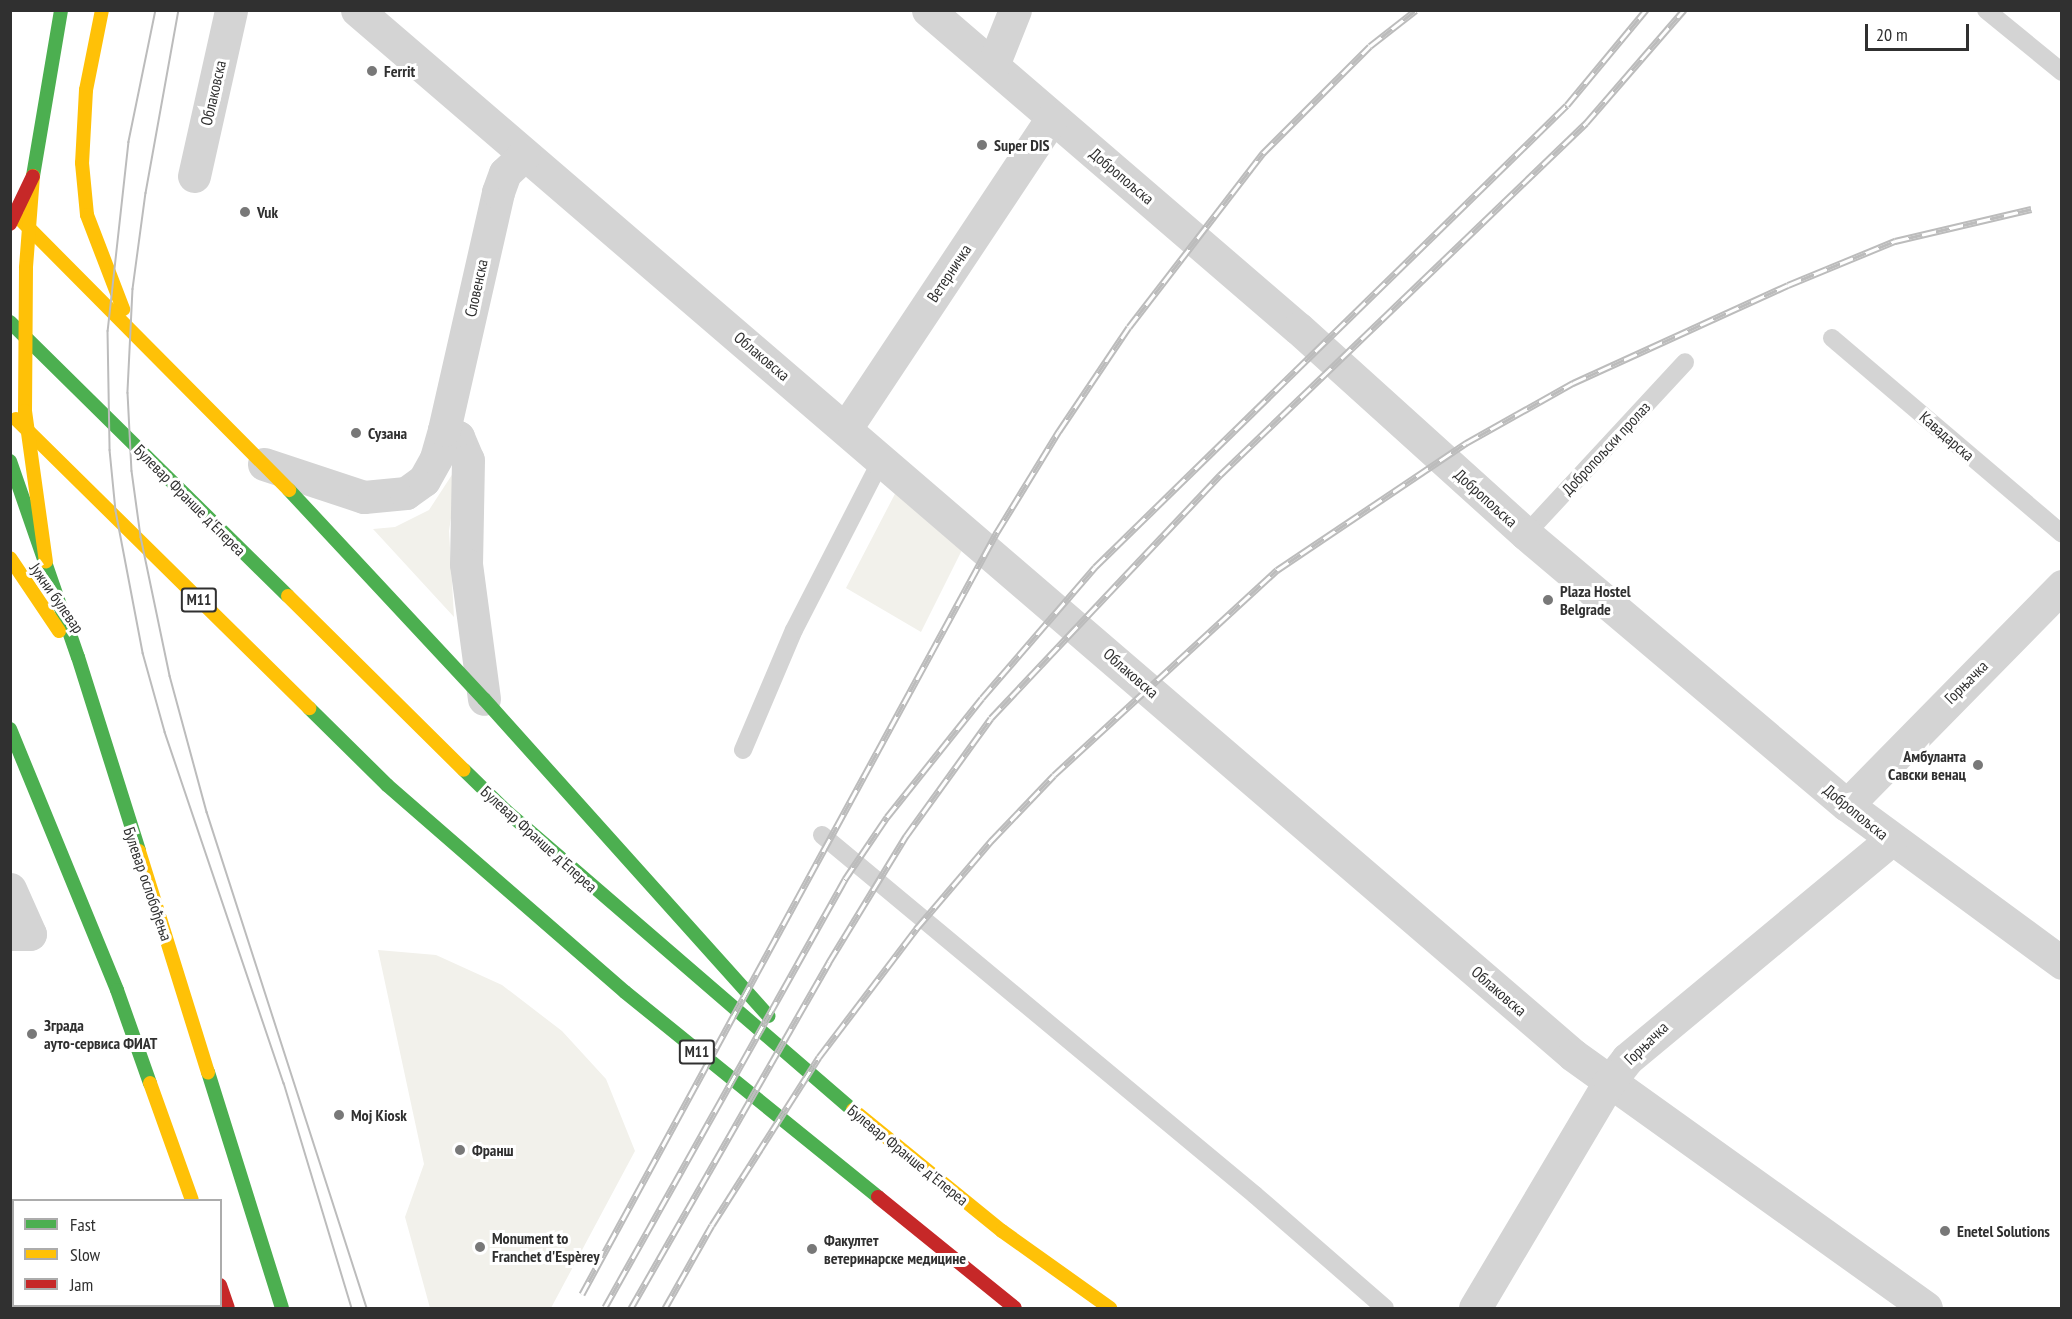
<!DOCTYPE html>
<meta charset="utf-8">
<style>
body{margin:0}
#map{position:relative;width:2072px;height:1319px;overflow:hidden;background:#fff;font-family:"PT Sans Narrow",sans-serif}
div>[style]{position:absolute}
.green>*{inset:0;background:#f2f1eb}
.lane>*{height:18px;margin:-9px;padding:0 9px;transform-origin:9px;border-radius:9px;background:#d4d4d4}
.street>*{height:33px;margin:-16.5px;padding:0 16.5px;transform-origin:16.5px;border-radius:16.5px;background:#d4d4d4}
.fast>*{height:14px;margin:-7px;padding:0 7px;transform-origin:7px;border-radius:7px;background:#4caf50}
.slow>*{height:14px;margin:-7px;padding:0 7px;transform-origin:7px;border-radius:7px;background:#ffc107}
.jam>*{height:14px;margin:-7px;padding:0 7px;transform-origin:7px;border-radius:7px;background:#c62828}
.tram>*{height:1.5px;margin:-0.75px;padding:0 0.75px;transform-origin:0.75px;border-radius:0.75px;background:#bcbcbc}
.rail>*{height:7px;margin-top:-3.5px;transform-origin:0;background:repeating-linear-gradient(90deg,#fff 0 14px,#bcbcbc 0 28px);box-sizing:border-box;border-block:2px solid #bcbcbc}
.slow-bridge>*{height:14px;margin:-7px;padding:0 7px;transform-origin:7px;border-radius:7px;background:#ffc107}
.jam-bridge>*{height:14px;margin:-7px;padding:0 7px;transform-origin:7px;border-radius:7px;background:#c62828}
.dots>*{width:16px;height:16px;translate:-50% -50%;box-sizing:border-box;border:3px solid #fff;border-radius:50%}
span{translate:-50% -50%;white-space:nowrap;text-align:center;line-height:1.15;-webkit-text-stroke:6px #fff;paint-order:stroke}
.shield-label span{padding:2px 4px;background:#fff;border:2px solid;border-radius:4px;-webkit-text-stroke-width:0}
.shield-label{font-size:15px;color:#303030;font-weight:700}
.poi-label{font-size:16px;color:#303030;font-weight:700}
.left{translate:0 -50%;text-align:left}
.right{translate:-100% -50%;text-align:right}
.street-label{font-size:16px;color:#303030}
.frame{position:absolute;inset:0;border:12px solid #303030;pointer-events:none}
.legend{position:absolute;left:12px;top:1199px;width:210px;height:108px;box-sizing:border-box;background:#fff;border:2px solid #acacac;margin:0;padding:8px 10px;list-style:none;font-size:18px;color:#303030}
.legend li{display:flex;align-items:center;gap:12px;height:30px}
.legend b{width:30px;border:2px solid #acacac}
.scale{position:absolute;left:1865px;top:24px;width:104px;height:27px;box-sizing:border-box;border:3px solid #303030;border-top:0;padding-left:8px;font-size:18px;line-height:21px;white-space:nowrap;color:#303030;-webkit-text-stroke:4px #fff;paint-order:stroke}
</style>
<div id="map">
<div class="green">
<i style="clip-path:polygon(459px 464px,449px 531px,454px 617px,373px 529px,395px 527px,429px 510px)"></i>
<i style="clip-path:polygon(897px 490px,962px 550px,921px 632px,846px 588px)"></i>
<i style="clip-path:polygon(378px 950px,436px 955px,502px 985px,562px 1031px,606px 1079px,635px 1151px,551px 1308px,430px 1308px,405px 1217px,424px 1164px)"></i>
</div>
<div class="lane">
<i style="left:1986px;top:10px;width:98px;rotate:39.2deg"></i>
<i style="left:1832px;top:338px;width:302px;rotate:40.4deg"></i>
<i style="left:1526px;top:534px;width:234px;rotate:-47.2deg"></i>
<i style="left:743px;top:750px;width:130px;rotate:-67deg"></i>
<i style="left:794px;top:630px;width:192px;rotate:-62.8deg"></i>
<i style="left:822px;top:835px;width:563px;rotate:39.74deg"></i>
<i style="left:1255px;top:1195px;width:172px;rotate:41deg"></i>
</div>
<div class="street">
<i style="left:357px;top:10px;width:1603px;rotate:40.67deg"></i>
<i style="left:1573px;top:1055px;width:434px;rotate:35.6deg"></i>
<i style="left:928px;top:10px;width:488px;rotate:40.7deg"></i>
<i style="left:1298px;top:328px;width:307px;rotate:42.1deg"></i>
<i style="left:1526px;top:534px;width:420px;rotate:40.2deg"></i>
<i style="left:1847px;top:805px;width:267px;rotate:36.3deg"></i>
<i style="left:993px;top:65px;width:59px;rotate:-68.2deg"></i>
<i style="left:194px;top:176px;width:170px;rotate:-77.4deg"></i>
<i style="left:846px;top:428px;width:372px;rotate:-56.4deg"></i>
<i style="left:444px;top:430px;width:16px;rotate:27deg"></i>
<i style="left:458px;top:437px;width:25px;rotate:67deg"></i>
<i style="left:468px;top:460px;width:104px;rotate:91.1deg"></i>
<i style="left:466px;top:564px;width:136px;rotate:82.4deg"></i>
<i style="left:264px;top:464px;width:105px;rotate:18.3deg"></i>
<i style="left:364px;top:497px;width:42px;rotate:-5.4deg"></i>
<i style="left:406px;top:493px;width:22px;rotate:-36deg"></i>
<i style="left:424px;top:480px;width:25px;rotate:-61deg"></i>
<i style="left:436px;top:458px;width:29px;rotate:-74deg"></i>
<i style="left:444px;top:430px;width:244px;rotate:-77.2deg"></i>
<i style="left:498px;top:192px;width:20px;rotate:-70deg"></i>
<i style="left:505px;top:173px;width:26px;rotate:-43deg"></i>
<i style="left:1847px;top:805px;width:307px;rotate:-45.5deg"></i>
<i style="left:10px;top:889px;width:49px;rotate:66deg"></i>
<i style="left:30px;top:934px;width:20px;rotate:180deg"></i>
<i style="left:1475px;top:1308px;width:264px;rotate:-59.3deg"></i>
<i style="left:1610px;top:1081px;width:28px;rotate:-52deg"></i>
<i style="left:1627px;top:1059px;width:343px;rotate:-39.7deg"></i>
</div>
<div class="fast">
<i style="left:33px;top:176px;width:168px;rotate:-80.4deg"></i>
<i style="left:10px;top:322px;width:390px;rotate:44.6deg"></i>
<i style="left:10px;top:461px;width:207px;rotate:70.9deg"></i>
<i style="left:78px;top:657px;width:203px;rotate:72.5deg"></i>
<i style="left:289px;top:490px;width:286px;rotate:47deg"></i>
<i style="left:484px;top:699px;width:426px;rotate:48.1deg"></i>
<i style="left:309px;top:708px;width:110px;rotate:44.6deg"></i>
<i style="left:387px;top:785px;width:315px;rotate:41deg"></i>
<i style="left:625px;top:992px;width:326px;rotate:39deg"></i>
<i style="left:10px;top:729px;width:282px;rotate:67.7deg"></i>
<i style="left:117px;top:990px;width:99px;rotate:70.5deg"></i>
<i style="left:464px;top:770px;width:57px;rotate:44.3deg"></i>
<i style="left:505px;top:810px;width:459px;rotate:40.8deg"></i>
<i style="left:208px;top:1072px;width:247px;rotate:72.6deg"></i>
</div>
<div class="slow">
<i style="left:102px;top:10px;width:82px;rotate:101.3deg"></i>
<i style="left:86px;top:90px;width:73px;rotate:93.1deg"></i>
<i style="left:82px;top:163px;width:52px;rotate:84.5deg"></i>
<i style="left:87px;top:215px;width:101px;rotate:69deg"></i>
<i style="left:13px;top:212px;width:392px;rotate:45.2deg"></i>
<i style="left:16px;top:419px;width:412px;rotate:44.6deg"></i>
<i style="left:10px;top:558px;width:88px;rotate:56.1deg"></i>
<i style="left:288px;top:596px;width:247px;rotate:44.7deg"></i>
<i style="left:139px;top:851px;width:232px;rotate:72.7deg"></i>
<i style="left:150px;top:1083px;width:124px;rotate:70.3deg"></i>
<i style="left:853px;top:1110px;width:192px;rotate:39.1deg"></i>
<i style="left:1002px;top:1231px;width:133px;rotate:35.5deg"></i>
</div>
<div class="jam">
<i style="left:878px;top:1197px;width:176px;rotate:39deg"></i>
<i style="left:220px;top:1285px;width:24px;rotate:71deg"></i>
</div>
<div class="tram">
<i style="left:156px;top:10px;width:135px;rotate:101.6deg"></i>
<i style="left:129px;top:142px;width:190px;rotate:96.3deg"></i>
<i style="left:108px;top:331px;width:119px;rotate:89deg"></i>
<i style="left:110px;top:450px;width:61px;rotate:84.4deg"></i>
<i style="left:116px;top:511px;width:145px;rotate:79.2deg"></i>
<i style="left:143px;top:653px;width:82px;rotate:74.4deg"></i>
<i style="left:165px;top:732px;width:371px;rotate:71.3deg"></i>
<i style="left:284px;top:1083px;width:235px;rotate:73.2deg"></i>
<i style="left:179px;top:10px;width:186px;rotate:100.2deg"></i>
<i style="left:146px;top:193px;width:97px;rotate:97.7deg"></i>
<i style="left:133px;top:289px;width:104px;rotate:92.8deg"></i>
<i style="left:128px;top:393px;width:78px;rotate:87.1deg"></i>
<i style="left:132px;top:471px;width:67px;rotate:82.2deg"></i>
<i style="left:141px;top:537px;width:142px;rotate:78.2deg"></i>
<i style="left:170px;top:676px;width:141px;rotate:74.8deg"></i>
<i style="left:207px;top:812px;width:521px;rotate:72.12deg"></i>
</div>
<div class="rail">
<i style="left:582px;top:1294px;width:868px;rotate:-61.43deg"></i>
<i style="left:997px;top:532px;width:119px;rotate:-58.5deg"></i>
<i style="left:1059px;top:431px;width:125px;rotate:-56.1deg"></i>
<i style="left:1129px;top:327px;width:220px;rotate:-52.4deg"></i>
<i style="left:1263px;top:153px;width:151px;rotate:-45deg"></i>
<i style="left:1370px;top:46px;width:58px;rotate:-38deg"></i>
<i style="left:605px;top:1307px;width:491px;rotate:-60.7deg"></i>
<i style="left:845px;top:879px;width:75px;rotate:-55.9deg"></i>
<i style="left:887px;top:817px;width:152px;rotate:-51.4deg"></i>
<i style="left:982px;top:698px;width:173px;rotate:-49.2deg"></i>
<i style="left:1095px;top:567px;width:660px;rotate:-44.39deg"></i>
<i style="left:1567px;top:105px;width:124px;rotate:-50.3deg"></i>
<i style="left:631px;top:1308px;width:399px;rotate:-60.2deg"></i>
<i style="left:829px;top:962px;width:148px;rotate:-58.6deg"></i>
<i style="left:906px;top:836px;width:145px;rotate:-54.2deg"></i>
<i style="left:991px;top:718px;width:334px;rotate:-46.7deg"></i>
<i style="left:1220px;top:475px;width:508px;rotate:-43.88deg"></i>
<i style="left:1586px;top:123px;width:150px;rotate:-49.1deg"></i>
<i style="left:665px;top:1308px;width:95px;rotate:-60.5deg"></i>
<i style="left:712px;top:1225px;width:199px;rotate:-57.5deg"></i>
<i style="left:819px;top:1057px;width:161px;rotate:-52.8deg"></i>
<i style="left:916px;top:929px;width:116px;rotate:-49.6deg"></i>
<i style="left:991px;top:841px;width:91px;rotate:-46.3deg"></i>
<i style="left:1054px;top:775px;width:303px;rotate:-42.6deg"></i>
<i style="left:1277px;top:570px;width:228px;rotate:-33.9deg"></i>
<i style="left:1466px;top:443px;width:123px;rotate:-29.3deg"></i>
<i style="left:1573px;top:383px;width:236px;rotate:-24.5deg"></i>
<i style="left:1788px;top:285px;width:116px;rotate:-22.4deg"></i>
<i style="left:1895px;top:241px;width:140px;rotate:-13.2deg"></i>
</div>
<div class="slow-bridge">
<i style="left:33px;top:176px;width:92px;rotate:94.4deg"></i>
<i style="left:26px;top:268px;width:143px;rotate:90.4deg"></i>
<i style="left:25px;top:411px;width:152px;rotate:82.1deg"></i>
</div>
<div class="jam-bridge">
<i style="left:10px;top:224px;width:53px;rotate:-64.4deg"></i>
</div>
<div class="dots">
<i style="left:372px;top:71px;background:#787878"></i>
<i style="left:982px;top:145px;background:#787878"></i>
<i style="left:245px;top:212px;background:#787878"></i>
<i style="left:356px;top:433px;background:#787878"></i>
<i style="left:1548px;top:600px;background:#787878"></i>
<i style="left:1978px;top:765px;background:#787878"></i>
<i style="left:32px;top:1034px;background:#787878"></i>
<i style="left:339px;top:1115px;background:#787878"></i>
<i style="left:460px;top:1150px;background:#787878"></i>
<i style="left:1945px;top:1231px;background:#787878"></i>
<i style="left:480px;top:1247px;background:#787878"></i>
<i style="left:812px;top:1249px;background:#787878"></i>
</div>
<div class="shield-label">
<span style="left:199px;top:600px">M11</span>
<span style="left:697px;top:1052px">M11</span>
</div>
<div class="poi-label">
<span class="left" style="left:384px;top:71px">Ferrit</span>
<span class="left" style="left:994px;top:145px">Super DIS</span>
<span class="left" style="left:257px;top:212px">Vuk</span>
<span class="left" style="left:368px;top:433px">Сузана</span>
<span class="left" style="left:1560px;top:600px">Plaza Hostel<br>Belgrade</span>
<span class="right" style="left:1966px;top:765px">Амбуланта<br>Савски венац</span>
<span class="left" style="left:44px;top:1034px">Зграда<br>ауто-сервиса ФИАТ</span>
<span class="left" style="left:351px;top:1115px">Moj Kiosk</span>
<span class="left" style="left:472px;top:1150px">Франш</span>
<span class="left" style="left:1957px;top:1231px">Enetel Solutions</span>
<span class="left" style="left:492px;top:1247px">Monument to<br>Franchet d'Espèrey</span>
<span class="left" style="left:824px;top:1249px">Факултет<br>ветеринарске медицине</span>
</div>
<div class="street-label">
<span style="left:213px;top:93px;rotate:-77deg">Облаковска</span>
<span style="left:1122px;top:176px;rotate:40deg">Добропољска</span>
<span style="left:949px;top:273px;rotate:-56deg">Ветерничка</span>
<span style="left:476px;top:288px;rotate:-78deg">Словенска</span>
<span style="left:762px;top:356px;rotate:40deg">Облаковска</span>
<span style="left:1947px;top:436px;rotate:41deg">Кавадарска</span>
<span style="left:1606px;top:448px;rotate:-47deg">Добропољски пролаз</span>
<span style="left:1486px;top:498px;rotate:42deg">Добропољска</span>
<span style="left:190px;top:500px;rotate:45deg">Булевар Франше д'Епереа</span>
<span style="left:57px;top:598px;rotate:55deg">Јужни булевар</span>
<span style="left:1131px;top:673px;rotate:41deg">Облаковска</span>
<span style="left:1966px;top:682px;rotate:-45deg">Горњачка</span>
<span style="left:1856px;top:812px;rotate:39deg">Добропољска</span>
<span style="left:539px;top:839px;rotate:42deg">Булевар Франше д'Епереа</span>
<span style="left:148px;top:884px;rotate:71deg">Булевар ослобођења</span>
<span style="left:1499px;top:991px;rotate:41deg">Облаковска</span>
<span style="left:1646px;top:1043px;rotate:-44deg">Горњачка</span>
<span style="left:908px;top:1155px;rotate:39deg">Булевар Франше д'Епереа</span>
</div>
<div class="frame"></div>
<ul class="legend">
<li><b style="height:8px;background:#4caf50"></b>Fast</li>
<li><b style="height:8px;background:#ffc107"></b>Slow</li>
<li><b style="height:8px;background:#c62828"></b>Jam</li>
</ul>
<div class="scale">20 m</div>
</div>
